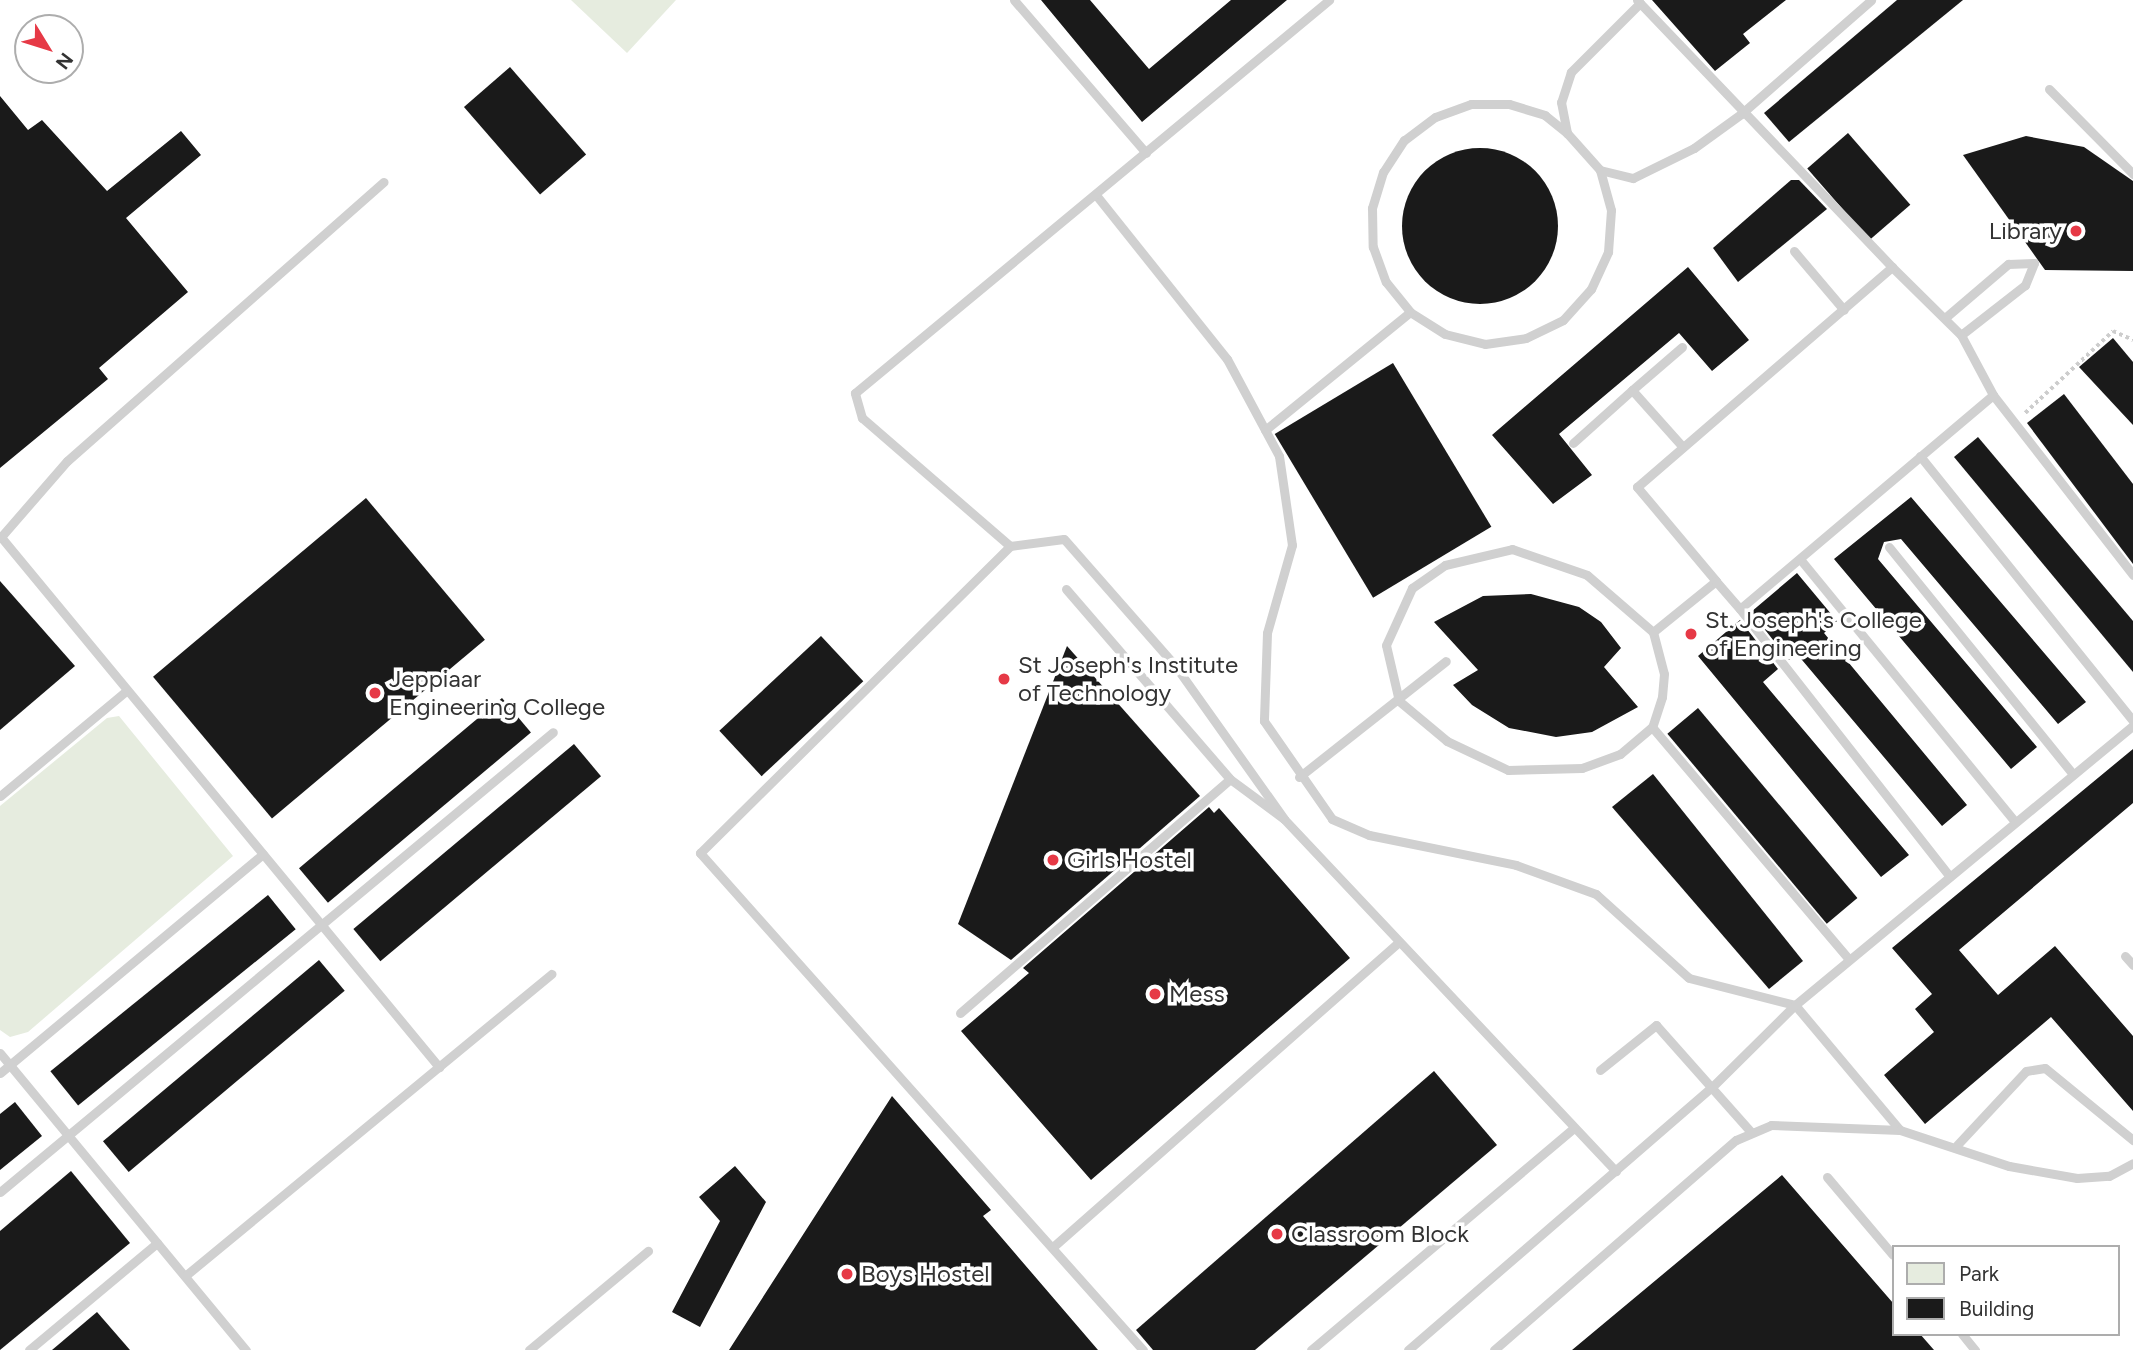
<!DOCTYPE html>
<style>
body{margin:0}
#map{position:relative;width:2133px;height:1350px;overflow:hidden;background:#fff;font-family:Figtree,sans-serif}
div>[style]{position:absolute}
.green>*{inset:0;background:#e6ecdf}
.building>*{inset:0;background:#1a1a1a;transform-origin:0 0}
.round{border-radius:50%}
.path>*{height:3.5px;margin-top:-1.75px;transform-origin:0;background:repeating-linear-gradient(90deg,#cdcdcd 0 3.5px,transparent 0 7px)}
.service>*{height:9px;margin:-4.5px;padding:0 4.5px;transform-origin:4.5px;border-radius:4.5px;background:#d0d0d0}
.dots>*{width:19px;height:19px;translate:-50% -50%;box-sizing:border-box;border:4px solid #fff;border-radius:50%}
span{translate:-50% -50%;white-space:nowrap;text-align:center;line-height:1.15;-webkit-text-stroke:7px #fff;paint-order:stroke}
.poi-label{font-size:24px;color:#333}
.right{translate:-100% -50%;text-align:right}
.left{translate:0 -50%;text-align:left}
.legend{position:absolute;left:1892px;top:1245px;width:228px;height:91px;box-sizing:border-box;background:#fff;border:2px solid #adadad;margin:0;padding:9px 12px;list-style:none;font-size:21px;color:#333}
.legend li{display:flex;align-items:center;gap:14px;height:35px}
.legend b{width:35px;border:2px solid #adadad}
.north{position:absolute;left:14px;top:14px;width:70px;height:70px;box-sizing:border-box;background:#fff;border:2px solid #adadad;border-radius:50%;rotate:128deg;font-size:19px;font-weight:700;line-height:28px;text-align:center;color:#333}
.north::after{content:'';display:block;margin:auto;width:24px;height:32px;background:#e63946;clip-path:polygon(50% 0,100% 100%,50% 72%,0 100%)}
</style>
<div id="map">
<div class="green">
<i style="clip-path:polygon(571px 0,676px 0,627px 53px)"></i>
<i style="clip-path:polygon(119px 716px,233px 856px,28px 1032px,10px 1037px,0 1030px,0 806px,107px 718px)"></i>
</div>
<div class="building">
<i style="clip-path:polygon(1041px 0,1090px 0,1149px 69px,1231px 0,1287px 0,1142px 122px)"></i>
<i style="clip-path:polygon(1652px 0,1786px 0,1743px 34px,1750px 43px,1715px 71px)"></i>
<i style="clip-path:polygon(1897px 0,1963px 0,1789px 142px,1764px 113px)"></i>
<i style="left:510px;top:67px;width:116px;height:61px;rotate:49deg"></i>
<i style="clip-path:polygon(0 96px,28px 130px,42px 120px,107px 191px,181px 131px,201px 155px,126px 218px,188px 292px,99px 368px,108px 379px,0 468px)"></i>
<i style="left:1848px;top:133px;width:95px;height:54px;rotate:49deg"></i>
<i style="clip-path:polygon(2026px 136px,2084px 147px,2133px 181px,2133px 271px,2045px 270px,1963px 155px)"></i>
<i class="round" style="left:1402px;top:148px;width:156px;height:156px"></i>
<i style="clip-path:polygon(1791px 180px,1799px 180px,1827px 209px,1738px 282px,1713px 248px)"></i>
<i style="clip-path:polygon(1688px 267px,1749px 340px,1712px 371px,1679px 333px,1559px 434px,1592px 475px,1553px 504px,1492px 435px)"></i>
<i style="clip-path:polygon(2113px 338px,2133px 362px,2133px 425px,2079px 367px)"></i>
<i style="left:1393px;top:363px;width:191px;height:138px;rotate:59deg"></i>
<i style="clip-path:polygon(2064px 394px,2133px 484px,2133px 564px,2027px 423px)"></i>
<i style="clip-path:polygon(1978px 437px,2133px 621px,2133px 672px,1954px 457px)"></i>
<i style="clip-path:polygon(1911px 497px,2086px 702px,2058px 724px,1901px 539px,1884px 542px,1878px 559px,2037px 747px,2011px 769px,1834px 559px)"></i>
<i style="left:366px;top:498px;width:185px;height:278px;rotate:50deg"></i>
<i style="clip-path:polygon(1797px 573px,1837px 621px,1824px 633px,1967px 805px,1942px 826px,1797px 654px,1789px 660px,1751px 612px)"></i>
<i style="clip-path:polygon(0 581px,75px 666px,0 730px)"></i>
<i style="clip-path:polygon(1531px 594px,1579px 607px,1601px 622px,1621px 648px,1604px 667px,1638px 707px,1592px 732px,1556px 737px,1509px 728px,1472px 705px,1453px 685px,1478px 670px,1434px 622px,1483px 596px)"></i>
<i style="clip-path:polygon(1740px 620px,1778px 669px,1763px 682px,1909px 855px,1881px 877px,1698px 656px)"></i>
<i style="left:821px;top:636px;width:62px;height:139px;rotate:47deg"></i>
<i style="clip-path:polygon(1067px 646px,1200px 796px,1011px 960px,958px 924px)"></i>
<i style="left:502px;top:698px;width:45px;height:265px;rotate:50deg"></i>
<i style="left:1698px;top:708px;width:248px;height:40px;rotate:50deg"></i>
<i style="left:574px;top:744px;width:42px;height:288px;rotate:50deg"></i>
<i style="clip-path:polygon(2133px 749px,2133px 803px,1959px 950px,1998px 995px,2055px 946px,2133px 1036px,2133px 1111px,2051px 1017px,1925px 1124px,1884px 1075px,1934px 1032px,1915px 1009px,1932px 994px,1892px 948px)"></i>
<i style="clip-path:polygon(1653px 774px,1803px 961px,1769px 989px,1612px 807px)"></i>
<i style="clip-path:polygon(1209px 807px,1214px 813px,1219px 808px,1350px 958px,1091px 1180px,961px 1031px,1029px 973px,1023px 968px)"></i>
<i style="left:268px;top:895px;width:44px;height:280px;rotate:51deg"></i>
<i style="left:319px;top:960px;width:40px;height:282px;rotate:50deg"></i>
<i style="clip-path:polygon(1434px 1071px,1497px 1145px,1255px 1350px,1153px 1350px,1136px 1330px)"></i>
<i style="clip-path:polygon(892px 1096px,991px 1210px,983px 1216px,1098px 1350px,729px 1350px)"></i>
<i style="clip-path:polygon(15px 1102px,42px 1136px,0 1170px,0 1114px)"></i>
<i style="clip-path:polygon(735px 1166px,766px 1202px,700px 1327px,672px 1312px,720px 1221px,699px 1197px)"></i>
<i style="clip-path:polygon(71px 1171px,130px 1243px,0 1350px,0 1231px)"></i>
<i style="clip-path:polygon(1782px 1175px,1893px 1303px,1893px 1334px,1920px 1334px,1934px 1350px,1572px 1350px)"></i>
<i style="clip-path:polygon(97px 1312px,130px 1350px,52px 1350px)"></i>
</div>
<div class="path">
<i style="left:2025px;top:413px;width:120px;rotate:-43deg"></i>
<i style="left:2113px;top:331px;width:22px;rotate:24deg"></i>
</div>
<div class="service">
<i style="left:1014px;top:0;width:202px;rotate:49.2deg"></i>
<i style="left:1637px;top:0;width:369px;rotate:46.3deg"></i>
<i style="left:1640px;top:3px;width:98px;rotate:135deg"></i>
<i style="left:1571px;top:72px;width:32px;rotate:108deg"></i>
<i style="left:1561px;top:102px;width:32px;rotate:79deg"></i>
<i style="left:1567px;top:133px;width:50px;rotate:48.3deg"></i>
<i style="left:1600px;top:170px;width:34px;rotate:14deg"></i>
<i style="left:1633px;top:178px;width:68px;rotate:-26.2deg"></i>
<i style="left:1694px;top:148px;width:58px;rotate:-35.9deg"></i>
<i style="left:1741px;top:114px;width:173px;rotate:-41.2deg"></i>
<i style="left:2049px;top:89px;width:120px;rotate:45.3deg"></i>
<i style="left:1567px;top:133px;width:28px;rotate:-141deg"></i>
<i style="left:1545px;top:115px;width:38px;rotate:-163deg"></i>
<i style="left:1509px;top:104px;width:38px;rotate:180deg"></i>
<i style="left:1471px;top:104px;width:38px;rotate:160deg"></i>
<i style="left:1435px;top:117px;width:39px;rotate:143deg"></i>
<i style="left:1404px;top:140px;width:38px;rotate:123deg"></i>
<i style="left:1383px;top:172px;width:38px;rotate:107deg"></i>
<i style="left:1372px;top:208px;width:39px;rotate:89deg"></i>
<i style="left:1373px;top:247px;width:37px;rotate:70deg"></i>
<i style="left:1386px;top:282px;width:38px;rotate:51deg"></i>
<i style="left:1410px;top:312px;width:41px;rotate:32.2deg"></i>
<i style="left:1445px;top:334px;width:41px;rotate:14deg"></i>
<i style="left:1485px;top:344px;width:41px;rotate:-8.3deg"></i>
<i style="left:1526px;top:338px;width:41px;rotate:-25.9deg"></i>
<i style="left:1563px;top:320px;width:42px;rotate:-47.9deg"></i>
<i style="left:1591px;top:289px;width:41px;rotate:-65.3deg"></i>
<i style="left:1608px;top:252px;width:42px;rotate:-85.9deg"></i>
<i style="left:1611px;top:210px;width:41px;rotate:-105.4deg"></i>
<i style="left:1096px;top:195px;width:210px;rotate:51.4deg"></i>
<i style="left:1227px;top:359px;width:110px;rotate:61.8deg"></i>
<i style="left:1279px;top:456px;width:90px;rotate:81.7deg"></i>
<i style="left:1292px;top:545px;width:91px;rotate:105.9deg"></i>
<i style="left:1267px;top:633px;width:88px;rotate:92deg"></i>
<i style="left:1264px;top:721px;width:119px;rotate:55.2deg"></i>
<i style="left:1332px;top:819px;width:40px;rotate:23.4deg"></i>
<i style="left:1369px;top:835px;width:150px;rotate:11.5deg"></i>
<i style="left:1516px;top:865px;width:85px;rotate:19.9deg"></i>
<i style="left:1596px;top:894px;width:125px;rotate:42.1deg"></i>
<i style="left:1689px;top:978px;width:109px;rotate:14.3deg"></i>
<i style="left:1795px;top:1005px;width:163px;rotate:50deg"></i>
<i style="left:1794px;top:251px;width:77px;rotate:49.7deg"></i>
<i style="left:1946px;top:317px;width:82px;rotate:-40.5deg"></i>
<i style="left:2008px;top:264px;width:26px;rotate:-2deg"></i>
<i style="left:2034px;top:263px;width:24px;rotate:112deg"></i>
<i style="left:2025px;top:285px;width:81px;rotate:142deg"></i>
<i style="left:1682px;top:347px;width:66px;rotate:139.3deg"></i>
<i style="left:1632px;top:390px;width:76px;rotate:48.2deg"></i>
<i style="left:1993px;top:395px;width:228px;rotate:52.1deg"></i>
<i style="left:1265px;top:430px;width:187px;rotate:-39.1deg"></i>
<i style="left:1573px;top:443px;width:79px;rotate:-41.9deg"></i>
<i style="left:1920px;top:456px;width:340px;rotate:51.2deg"></i>
<i style="left:1px;top:537px;width:688px;rotate:50.43deg"></i>
<i style="left:0;top:538px;width:102px;rotate:-49deg"></i>
<i style="left:67px;top:461px;width:422px;rotate:-41.4deg"></i>
<i style="left:1010px;top:546px;width:196px;rotate:-139.1deg"></i>
<i style="left:862px;top:418px;width:26px;rotate:-106deg"></i>
<i style="left:855px;top:393px;width:616px;rotate:-39.66deg"></i>
<i style="left:1889px;top:547px;width:292px;rotate:51deg"></i>
<i style="left:1512px;top:549px;width:79px;rotate:19.1deg"></i>
<i style="left:1587px;top:575px;width:87px;rotate:40.8deg"></i>
<i style="left:1653px;top:632px;width:43px;rotate:75.3deg"></i>
<i style="left:1664px;top:674px;width:23px;rotate:95deg"></i>
<i style="left:1662px;top:697px;width:32px;rotate:108deg"></i>
<i style="left:1652px;top:727px;width:42px;rotate:139.8deg"></i>
<i style="left:1620px;top:754px;width:40px;rotate:159.8deg"></i>
<i style="left:1582px;top:768px;width:74px;rotate:178.5deg"></i>
<i style="left:1508px;top:770px;width:68px;rotate:-154.6deg"></i>
<i style="left:1447px;top:741px;width:62px;rotate:-140.2deg"></i>
<i style="left:1399px;top:701px;width:57px;rotate:-103.1deg"></i>
<i style="left:1386px;top:645px;width:63px;rotate:-65.5deg"></i>
<i style="left:1412px;top:588px;width:40px;rotate:-34.9deg"></i>
<i style="left:1445px;top:565px;width:69px;rotate:-13.4deg"></i>
<i style="left:1800px;top:559px;width:340px;rotate:50.7deg"></i>
<i style="left:1066px;top:589px;width:251px;rotate:49.2deg"></i>
<i style="left:1230px;top:779px;width:67px;rotate:36.5deg"></i>
<i style="left:1284px;top:819px;width:484px;rotate:46.7deg"></i>
<i style="left:1740px;top:609px;width:340px;rotate:51.9deg"></i>
<i style="left:1653px;top:632px;width:81px;rotate:-39deg"></i>
<i style="left:1716px;top:581px;width:123px;rotate:-130deg"></i>
<i style="left:1637px;top:487px;width:337px;rotate:-40.8deg"></i>
<i style="left:1892px;top:267px;width:97px;rotate:44.6deg"></i>
<i style="left:1961px;top:335px;width:68px;rotate:61.9deg"></i>
<i style="left:1993px;top:395px;width:331px;rotate:139.8deg"></i>
<i style="left:1740px;top:609px;width:37px;rotate:-131deg"></i>
<i style="left:1652px;top:727px;width:304px;rotate:49.7deg"></i>
<i style="left:1299px;top:777px;width:187px;rotate:-38.3deg"></i>
<i style="left:0;top:796px;width:165px;rotate:-39.8deg"></i>
<i style="left:2125px;top:956px;width:12px;rotate:48deg"></i>
<i style="left:960px;top:1013px;width:357px;rotate:-40.9deg"></i>
<i style="left:0;top:1053px;width:386px;rotate:50.4deg"></i>
<i style="left:1600px;top:1070px;width:72px;rotate:-38.8deg"></i>
<i style="left:1656px;top:1025px;width:142px;rotate:48.4deg"></i>
<i style="left:0;top:1073px;width:342px;rotate:-39.8deg"></i>
<i style="left:1957px;top:1145px;width:101px;rotate:-47deg"></i>
<i style="left:2026px;top:1071px;width:19px;rotate:-9deg"></i>
<i style="left:2045px;top:1068px;width:114px;rotate:39.3deg"></i>
<i style="left:1827px;top:1177px;width:102px;rotate:49.8deg"></i>
<i style="left:0;top:1192px;width:719px;rotate:-39.75deg"></i>
<i style="left:1054px;top:1246px;width:458px;rotate:-41.4deg"></i>
<i style="left:185px;top:1276px;width:475px;rotate:-39.5deg"></i>
<i style="left:1962px;top:1334px;width:21px;rotate:51deg"></i>
<i style="left:29px;top:1350px;width:167px;rotate:-39.9deg"></i>
<i style="left:529px;top:1350px;width:155px;rotate:-39.8deg"></i>
<i style="left:1143px;top:1350px;width:666px;rotate:-131.71deg"></i>
<i style="left:700px;top:853px;width:436px;rotate:-44.7deg"></i>
<i style="left:1010px;top:546px;width:54px;rotate:-7.4deg"></i>
<i style="left:1064px;top:539px;width:167px;rotate:48.7deg"></i>
<i style="left:1174px;top:664px;width:190px;rotate:54.6deg"></i>
<i style="left:1311px;top:1350px;width:344px;rotate:-40.2deg"></i>
<i style="left:1408px;top:1350px;width:402px;rotate:-40.9deg"></i>
<i style="left:1712px;top:1087px;width:117px;rotate:-44.7deg"></i>
<i style="left:1795px;top:1005px;width:439px;rotate:-39.6deg"></i>
<i style="left:1494px;top:1350px;width:320px;rotate:-41deg"></i>
<i style="left:1736px;top:1140px;width:38px;rotate:-23deg"></i>
<i style="left:1771px;top:1125px;width:129px;rotate:2.2deg"></i>
<i style="left:1900px;top:1130px;width:115px;rotate:18.3deg"></i>
<i style="left:2009px;top:1166px;width:69px;rotate:10deg"></i>
<i style="left:2077px;top:1178px;width:32px;rotate:-4deg"></i>
<i style="left:2109px;top:1176px;width:27px;rotate:-28deg"></i>
</div>
<div class="dots">
<i style="left:2076px;top:231px;background:#e63946"></i>
<i style="left:1691px;top:634px;background:#e63946"></i>
<i style="left:1004px;top:679px;background:#e63946"></i>
<i style="left:375px;top:693px;background:#e63946"></i>
<i style="left:1053px;top:860px;background:#e63946"></i>
<i style="left:1155px;top:994px;background:#e63946"></i>
<i style="left:1277px;top:1234px;background:#e63946"></i>
<i style="left:847px;top:1274px;background:#e63946"></i>
</div>
<div class="poi-label">
<span class="right" style="left:2062px;top:231px">Library</span>
<span class="left" style="left:1705px;top:634px">St. Joseph's College<br>of Engineering</span>
<span class="left" style="left:1018px;top:679px">St Joseph's Institute<br>of Technology</span>
<span class="left" style="left:389px;top:693px">Jeppiaar<br>Engineering College</span>
<span class="left" style="left:1067px;top:860px">Girls Hostel</span>
<span class="left" style="left:1169px;top:994px">Mess</span>
<span class="left" style="left:1291px;top:1234px">Classroom Block</span>
<span class="left" style="left:861px;top:1274px">Boys Hostel</span>
</div>
<ul class="legend">
<li><b style="height:19px;background:#e6ecdf"></b>Park</li>
<li><b style="height:19px;background:#1a1a1a"></b>Building</li>
</ul>
<div class="north">N</div>
</div>
